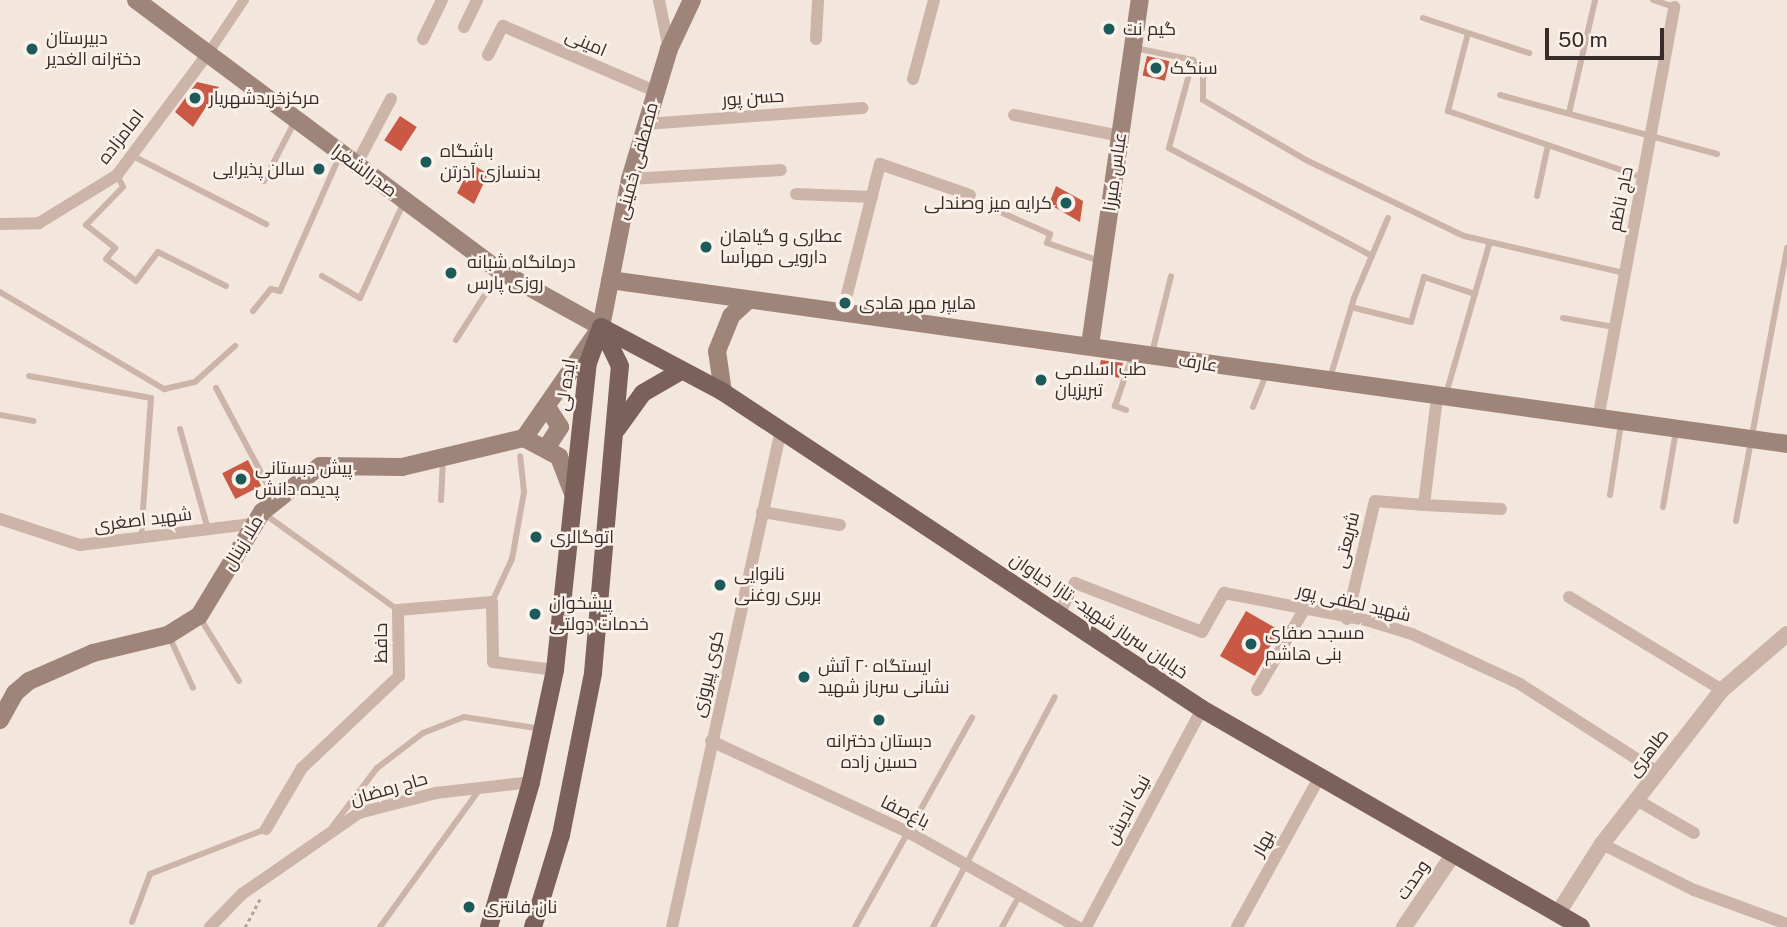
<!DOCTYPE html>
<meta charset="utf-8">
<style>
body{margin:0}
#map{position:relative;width:1787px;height:927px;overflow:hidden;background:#f3e7dd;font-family:"Public Sans",Cairo,sans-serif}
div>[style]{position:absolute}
.building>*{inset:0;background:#c95945;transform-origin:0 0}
.path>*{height:2.5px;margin-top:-1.25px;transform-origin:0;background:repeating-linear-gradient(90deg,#b89f92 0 3.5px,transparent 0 7px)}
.service>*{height:6px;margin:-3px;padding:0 3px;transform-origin:3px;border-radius:3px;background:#ccb5a8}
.pedestrian>*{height:10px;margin:-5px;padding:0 5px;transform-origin:5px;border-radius:5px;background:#ccb5a8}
.minor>*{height:12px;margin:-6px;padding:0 6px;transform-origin:6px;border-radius:6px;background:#ccb5a8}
.tertiary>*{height:16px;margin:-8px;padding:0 8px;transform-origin:8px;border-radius:8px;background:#ccb5a8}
.secondary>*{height:18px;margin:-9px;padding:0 9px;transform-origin:9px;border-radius:9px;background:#9f8479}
.primary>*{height:18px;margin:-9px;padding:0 9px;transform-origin:9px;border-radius:9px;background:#7b6159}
.dots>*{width:19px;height:19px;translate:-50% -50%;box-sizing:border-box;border:4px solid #faf1ea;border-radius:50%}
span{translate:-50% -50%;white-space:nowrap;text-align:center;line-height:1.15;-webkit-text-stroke:5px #faf1ea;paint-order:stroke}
.poi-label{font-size:18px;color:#382c29}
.left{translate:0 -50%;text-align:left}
.right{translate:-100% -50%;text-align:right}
.street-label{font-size:18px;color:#382c29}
.scale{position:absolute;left:1545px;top:28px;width:119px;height:32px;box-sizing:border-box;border:4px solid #382c29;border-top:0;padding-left:9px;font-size:21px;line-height:24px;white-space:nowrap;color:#382c29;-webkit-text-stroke:5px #faf1ea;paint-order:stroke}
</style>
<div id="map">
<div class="building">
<i style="left:1147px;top:56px;width:23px;height:20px;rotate:13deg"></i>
<i style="clip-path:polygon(197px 82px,219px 87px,193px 127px,175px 112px)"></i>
<i style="left:400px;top:116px;width:20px;height:29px;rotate:33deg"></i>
<i style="clip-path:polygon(472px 164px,488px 174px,474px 204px,457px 193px)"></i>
<i style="clip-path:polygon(1056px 186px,1083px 201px,1080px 222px,1049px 204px)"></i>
<i style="clip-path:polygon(1101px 360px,1123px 363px,1119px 378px,1098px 372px)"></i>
<i style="left:248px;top:460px;width:29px;height:29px;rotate:63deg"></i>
<i style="left:1246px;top:611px;width:40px;height:52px;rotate:30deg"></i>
</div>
<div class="path">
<i style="left:245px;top:927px;width:32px;rotate:-62deg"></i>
</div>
<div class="service">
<i style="left:1653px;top:0;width:22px;rotate:18deg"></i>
<i style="left:1423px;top:18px;width:112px;rotate:18.3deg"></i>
<i style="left:1468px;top:33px;width:81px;rotate:104.4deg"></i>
<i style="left:1448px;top:111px;width:205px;rotate:18.8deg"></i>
<i style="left:1135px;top:48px;width:59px;rotate:11.7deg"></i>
<i style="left:1193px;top:60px;width:16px;rotate:52deg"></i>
<i style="left:1203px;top:73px;width:27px;rotate:90deg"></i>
<i style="left:1203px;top:100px;width:121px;rotate:30.2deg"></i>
<i style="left:1308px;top:161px;width:173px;rotate:25.7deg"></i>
<i style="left:1464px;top:236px;width:164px;rotate:13deg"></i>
<i style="left:1193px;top:60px;width:91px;rotate:105.3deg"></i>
<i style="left:1169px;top:148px;width:230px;rotate:28deg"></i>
<i style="left:1500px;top:95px;width:225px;rotate:15.2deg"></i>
<i style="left:1569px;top:113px;width:116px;rotate:-77deg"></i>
<i style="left:131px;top:155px;width:152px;rotate:27.1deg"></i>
<i style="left:117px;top:175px;width:13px;rotate:63deg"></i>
<i style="left:123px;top:187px;width:53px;rotate:134.2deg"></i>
<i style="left:86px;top:225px;width:37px;rotate:38deg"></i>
<i style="left:115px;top:248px;width:14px;rotate:129deg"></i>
<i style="left:106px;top:259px;width:37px;rotate:36deg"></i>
<i style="left:136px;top:281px;width:36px;rotate:-53deg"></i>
<i style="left:158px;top:252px;width:76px;rotate:26.6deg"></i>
<i style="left:264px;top:181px;width:68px;rotate:-62.7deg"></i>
<i style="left:1537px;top:196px;width:52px;rotate:-77.8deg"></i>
<i style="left:998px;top:211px;width:57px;rotate:23.9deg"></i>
<i style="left:1050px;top:234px;width:9px;rotate:108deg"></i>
<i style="left:1047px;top:243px;width:56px;rotate:18.8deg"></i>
<i style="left:322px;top:276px;width:44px;rotate:30.1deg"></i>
<i style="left:360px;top:298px;width:106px;rotate:-65.4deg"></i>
<i style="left:0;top:292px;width:191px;rotate:30.6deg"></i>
<i style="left:164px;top:389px;width:32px;rotate:-13deg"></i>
<i style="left:195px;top:382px;width:54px;rotate:-42deg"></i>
<i style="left:1351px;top:307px;width:62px;rotate:14deg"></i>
<i style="left:1411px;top:322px;width:47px;rotate:-73.9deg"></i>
<i style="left:1424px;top:277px;width:54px;rotate:18.4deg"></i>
<i style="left:253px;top:311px;width:28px;rotate:-51deg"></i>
<i style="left:271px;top:289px;width:9px;rotate:13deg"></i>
<i style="left:280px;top:291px;width:149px;rotate:-66.2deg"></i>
<i style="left:1563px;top:318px;width:52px;rotate:10deg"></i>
<i style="left:456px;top:340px;width:80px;rotate:-57.3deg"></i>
<i style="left:1152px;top:353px;width:79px;rotate:-76.1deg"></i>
<i style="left:29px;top:376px;width:124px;rotate:10.2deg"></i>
<i style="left:151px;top:398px;width:138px;rotate:94.1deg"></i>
<i style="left:1330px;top:378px;width:84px;rotate:-73.3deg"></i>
<i style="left:1354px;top:298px;width:87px;rotate:-67deg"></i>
<i style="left:216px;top:388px;width:126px;rotate:62deg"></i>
<i style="left:1446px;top:394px;width:158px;rotate:-73.9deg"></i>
<i style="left:1253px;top:407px;width:35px;rotate:-68deg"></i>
<i style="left:1126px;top:410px;width:12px;rotate:-160deg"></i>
<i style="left:1115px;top:406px;width:55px;rotate:-70.9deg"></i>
<i style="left:0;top:415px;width:34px;rotate:10deg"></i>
<i style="left:180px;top:429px;width:104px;rotate:74.4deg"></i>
<i style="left:1610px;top:495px;width:72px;rotate:-81.2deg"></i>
<i style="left:441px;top:500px;width:40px;rotate:-87.1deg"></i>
<i style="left:1663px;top:507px;width:77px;rotate:-80.3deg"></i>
<i style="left:263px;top:513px;width:166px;rotate:35.7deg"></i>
<i style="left:1736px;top:521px;width:278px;rotate:-79.4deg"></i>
<i style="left:492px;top:602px;width:47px;rotate:-65.1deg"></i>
<i style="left:512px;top:559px;width:68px;rotate:-79.8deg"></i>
<i style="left:524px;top:492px;width:36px;rotate:-96deg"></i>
<i style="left:200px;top:618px;width:74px;rotate:58.2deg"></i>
<i style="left:169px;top:636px;width:57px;rotate:65.2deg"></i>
<i style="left:332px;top:827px;width:74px;rotate:-52.7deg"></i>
<i style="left:377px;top:768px;width:58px;rotate:-37.3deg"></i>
<i style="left:423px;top:733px;width:44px;rotate:-21.3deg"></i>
<i style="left:464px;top:717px;width:79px;rotate:8.7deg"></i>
<i style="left:132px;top:922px;width:51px;rotate:-69.4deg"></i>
<i style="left:150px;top:874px;width:124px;rotate:-21.2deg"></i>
<i style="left:380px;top:927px;width:169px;rotate:-54.1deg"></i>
<i style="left:855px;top:927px;width:240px;rotate:-60.8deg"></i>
<i style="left:933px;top:927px;width:260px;rotate:-62.1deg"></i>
<i style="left:1002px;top:927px;width:37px;rotate:-61deg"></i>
</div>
<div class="pedestrian">
<i style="left:209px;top:52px;width:63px;rotate:-56.1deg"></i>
</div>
<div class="minor">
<i style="left:659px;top:0;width:50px;rotate:78.5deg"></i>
<i style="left:464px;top:27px;width:30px;rotate:-64deg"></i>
<i style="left:423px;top:39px;width:43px;rotate:-64deg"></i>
<i style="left:816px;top:39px;width:39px;rotate:-87deg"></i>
<i style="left:488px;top:55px;width:33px;rotate:-63deg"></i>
<i style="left:503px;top:26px;width:165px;rotate:23.2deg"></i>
<i style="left:913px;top:79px;width:82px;rotate:-75.1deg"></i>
<i style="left:1014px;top:115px;width:108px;rotate:11.2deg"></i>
<i style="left:646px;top:124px;width:217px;rotate:-4.2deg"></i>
<i style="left:356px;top:165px;width:75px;rotate:-62.1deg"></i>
<i style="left:630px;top:179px;width:151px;rotate:-3.4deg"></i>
<i style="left:796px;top:194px;width:76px;rotate:2.3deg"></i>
<i style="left:0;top:224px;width:39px;rotate:-1deg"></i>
<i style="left:39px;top:223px;width:92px;rotate:-31.6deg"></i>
<i style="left:117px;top:175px;width:154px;rotate:-53.2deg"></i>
<i style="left:842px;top:314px;width:155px;rotate:-75.8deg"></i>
<i style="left:880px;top:164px;width:95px;rotate:19deg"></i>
<i style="left:1598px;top:419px;width:419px;rotate:-79.5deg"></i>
<i style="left:1424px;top:505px;width:77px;rotate:3deg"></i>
<i style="left:762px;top:512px;width:79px;rotate:9.5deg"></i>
<i style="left:0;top:519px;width:84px;rotate:18deg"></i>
<i style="left:80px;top:545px;width:173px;rotate:-7deg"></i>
<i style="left:1569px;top:597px;width:179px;rotate:31.3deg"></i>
<i style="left:1059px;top:614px;width:35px;rotate:-63deg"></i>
<i style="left:1075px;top:583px;width:136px;rotate:21.1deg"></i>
<i style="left:1202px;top:632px;width:45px;rotate:-60.6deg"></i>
<i style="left:1224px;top:593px;width:145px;rotate:10.8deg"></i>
<i style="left:1366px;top:620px;width:48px;rotate:16.9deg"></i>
<i style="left:1412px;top:634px;width:119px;rotate:24.8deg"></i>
<i style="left:1520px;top:684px;width:163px;rotate:32.7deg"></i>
<i style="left:1347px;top:619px;width:121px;rotate:-76.7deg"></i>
<i style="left:1375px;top:501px;width:49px;rotate:4.7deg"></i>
<i style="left:1424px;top:505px;width:108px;rotate:-83.1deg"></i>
<i style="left:1257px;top:690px;width:93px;rotate:-59.6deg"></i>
<i style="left:711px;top:741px;width:217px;rotate:24.8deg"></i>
<i style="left:908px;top:832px;width:194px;rotate:29.3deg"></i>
<i style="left:1635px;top:799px;width:68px;rotate:30deg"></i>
<i style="left:266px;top:829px;width:71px;rotate:-59.5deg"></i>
<i style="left:302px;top:768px;width:134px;rotate:-43.5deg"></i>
<i style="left:399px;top:676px;width:66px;rotate:-90.9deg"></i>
<i style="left:398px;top:610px;width:94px;rotate:-4.9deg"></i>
<i style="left:492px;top:602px;width:60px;rotate:89deg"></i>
<i style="left:493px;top:662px;width:63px;rotate:7.4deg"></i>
<i style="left:1602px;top:844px;width:103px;rotate:26.6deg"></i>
<i style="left:1694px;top:890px;width:99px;rotate:20.1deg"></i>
<i style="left:210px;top:927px;width:46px;rotate:-45.9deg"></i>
<i style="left:242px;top:894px;width:142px;rotate:-34.7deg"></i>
<i style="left:359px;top:813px;width:80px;rotate:-14.6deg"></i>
<i style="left:436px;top:793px;width:96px;rotate:-6.6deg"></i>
<i style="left:672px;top:927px;width:509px;rotate:-77.63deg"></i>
<i style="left:1086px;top:927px;width:247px;rotate:-62deg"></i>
<i style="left:1237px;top:927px;width:172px;rotate:-61.2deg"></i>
</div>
<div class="tertiary">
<i style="left:1558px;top:913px;width:82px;rotate:-57.5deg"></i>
<i style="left:1602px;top:844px;width:195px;rotate:-52.1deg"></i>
<i style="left:1722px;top:690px;width:86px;rotate:-40.7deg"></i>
<i style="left:1404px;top:927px;width:87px;rotate:-55.8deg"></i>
</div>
<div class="secondary">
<i style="left:136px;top:0;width:454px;rotate:36.7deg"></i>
<i style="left:500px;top:271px;width:115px;rotate:29deg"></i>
<i style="left:610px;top:280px;width:1188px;rotate:7.93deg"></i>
<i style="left:1090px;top:345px;width:349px;rotate:-81.8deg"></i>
<i style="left:723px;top:392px;width:41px;rotate:-98.3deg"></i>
<i style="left:717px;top:351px;width:38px;rotate:-68deg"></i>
<i style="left:731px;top:316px;width:23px;rotate:-43deg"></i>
<i style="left:547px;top:407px;width:24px;rotate:57deg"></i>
<i style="left:560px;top:427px;width:24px;rotate:123deg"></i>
<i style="left:524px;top:438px;width:135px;rotate:-55.3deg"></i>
<i style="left:601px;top:327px;width:151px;rotate:-78.9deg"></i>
<i style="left:630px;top:179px;width:136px;rotate:-73.3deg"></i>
<i style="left:669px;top:49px;width:54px;rotate:-64.9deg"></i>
<i style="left:0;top:720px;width:31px;rotate:-61deg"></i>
<i style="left:15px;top:693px;width:18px;rotate:-41deg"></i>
<i style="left:29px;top:681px;width:70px;rotate:-23.6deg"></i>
<i style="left:93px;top:653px;width:77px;rotate:-13.5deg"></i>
<i style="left:168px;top:635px;width:36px;rotate:-32deg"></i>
<i style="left:199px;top:616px;width:122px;rotate:-58.8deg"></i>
<i style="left:262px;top:512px;width:74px;rotate:-38.4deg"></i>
<i style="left:320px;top:466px;width:82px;rotate:0.7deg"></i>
<i style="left:402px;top:467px;width:125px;rotate:-13.4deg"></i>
<i style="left:524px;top:438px;width:40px;rotate:28deg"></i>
<i style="left:559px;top:457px;width:39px;rotate:69deg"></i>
</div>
<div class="primary">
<i style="left:601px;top:327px;width:138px;rotate:28deg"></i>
<i style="left:723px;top:392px;width:574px;rotate:33.5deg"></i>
<i style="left:1202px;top:709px;width:437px;rotate:29.9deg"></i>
<i style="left:617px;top:429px;width:44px;rotate:-54.2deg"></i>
<i style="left:643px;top:393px;width:44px;rotate:-30.1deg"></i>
<i style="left:489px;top:927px;width:151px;rotate:-73.8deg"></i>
<i style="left:531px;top:782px;width:115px;rotate:-77.9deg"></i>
<i style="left:555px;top:670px;width:309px;rotate:-83.9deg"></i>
<i style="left:588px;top:363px;width:38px;rotate:-70deg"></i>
<i style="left:533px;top:927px;width:96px;rotate:-73.1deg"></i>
<i style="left:561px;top:835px;width:165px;rotate:-78.8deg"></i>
<i style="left:593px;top:673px;width:308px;rotate:-85deg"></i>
<i style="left:620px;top:366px;width:43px;rotate:-116deg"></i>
</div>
<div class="dots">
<i style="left:1109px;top:29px;background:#1d5b5a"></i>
<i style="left:32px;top:49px;background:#1d5b5a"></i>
<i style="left:1156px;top:68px;background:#1d5b5a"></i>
<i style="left:195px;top:98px;background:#1d5b5a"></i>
<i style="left:426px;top:162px;background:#1d5b5a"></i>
<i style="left:319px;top:169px;background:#1d5b5a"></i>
<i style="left:1066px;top:203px;background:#1d5b5a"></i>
<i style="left:706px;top:247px;background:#1d5b5a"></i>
<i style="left:451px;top:273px;background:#1d5b5a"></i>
<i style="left:845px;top:303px;background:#1d5b5a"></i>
<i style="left:1041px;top:380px;background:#1d5b5a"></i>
<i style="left:241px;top:479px;background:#1d5b5a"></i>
<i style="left:536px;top:537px;background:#1d5b5a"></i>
<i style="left:720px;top:585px;background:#1d5b5a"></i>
<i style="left:535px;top:614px;background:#1d5b5a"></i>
<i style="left:1251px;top:644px;background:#1d5b5a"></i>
<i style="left:804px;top:677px;background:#1d5b5a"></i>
<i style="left:879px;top:720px;background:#1d5b5a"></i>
<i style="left:469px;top:907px;background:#1d5b5a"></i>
</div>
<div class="poi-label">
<span class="left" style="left:1123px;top:29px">گیم نت</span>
<span class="left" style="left:46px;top:49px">دبیرستان<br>دخترانه الغدیر</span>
<span class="left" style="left:1170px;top:68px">سنگک</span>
<span class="left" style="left:209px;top:98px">مرکزخریدشهریار</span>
<span class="left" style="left:440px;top:162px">باشگاه<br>بدنسازی آذرتن</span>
<span class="right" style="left:305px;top:169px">سالن پذیرایی</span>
<span class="right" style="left:1052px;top:203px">کرایه میز وصندلی</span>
<span class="left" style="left:720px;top:247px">عطاری و گیاهان<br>دارویی مهرآسا</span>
<span class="left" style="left:467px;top:273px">درمانگاه شبانه<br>روزی پارس</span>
<span class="left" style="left:859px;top:303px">هایپر مهر هادی</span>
<span class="left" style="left:1055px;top:380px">طب اسلامی<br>تبریزیان</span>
<span class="left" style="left:255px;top:479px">پیش دبستانی<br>پدیده دانش</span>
<span class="left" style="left:550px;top:537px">اتوگالری</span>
<span class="left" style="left:734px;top:585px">نانوایی<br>بربری روغنی</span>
<span class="left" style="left:549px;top:614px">پیشخوان<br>خدمات دولتی</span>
<span class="left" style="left:1265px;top:644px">مسجد صفای<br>بنی هاشم</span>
<span class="left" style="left:818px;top:677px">ایستگاه ۲۰ آتش<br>نشانی سرباز شهید</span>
<span style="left:879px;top:752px">دبستان دخترانه<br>حسین زاده</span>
<span class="left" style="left:483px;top:907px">نان فانتزی</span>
</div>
<div class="street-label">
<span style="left:586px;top:43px;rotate:23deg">امینی</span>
<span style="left:753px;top:98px;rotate:-4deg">حسن پور</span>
<span style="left:121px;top:137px;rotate:-52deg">امامزاده</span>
<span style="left:637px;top:161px;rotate:-75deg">مصطفی خمینی</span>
<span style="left:364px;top:171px;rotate:36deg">صدرالشعرا</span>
<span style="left:1115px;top:172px;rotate:-82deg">عباس میرزا</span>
<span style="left:1621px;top:199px;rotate:-79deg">حاج ناظم</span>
<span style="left:1198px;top:363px;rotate:9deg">عارف</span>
<span style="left:566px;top:385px;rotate:-82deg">ایده لى</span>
<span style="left:143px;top:520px;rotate:-7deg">شهید اصغری</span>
<span style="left:1347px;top:540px;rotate:-76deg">شریعتی</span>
<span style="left:243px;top:543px;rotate:-59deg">ملا زینال</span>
<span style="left:1354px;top:603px;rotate:13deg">شهید لطفی پور</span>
<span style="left:1099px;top:616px;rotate:34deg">خیابان سرباز شهید - تازا خیاوان</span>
<span style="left:381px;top:643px;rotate:-90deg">حافظ</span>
<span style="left:708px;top:674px;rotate:-77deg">کوی پیروزی</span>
<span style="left:1648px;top:753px;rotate:-52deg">طاهری</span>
<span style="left:389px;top:789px;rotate:-16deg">حاج رمضان</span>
<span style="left:1128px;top:810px;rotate:-62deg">نیک اندیش</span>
<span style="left:905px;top:812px;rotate:26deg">باغ‌صفا</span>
<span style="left:1263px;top:843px;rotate:-61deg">بهار</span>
<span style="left:1413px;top:880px;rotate:-56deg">وحدت</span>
</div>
<div class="scale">50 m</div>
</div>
